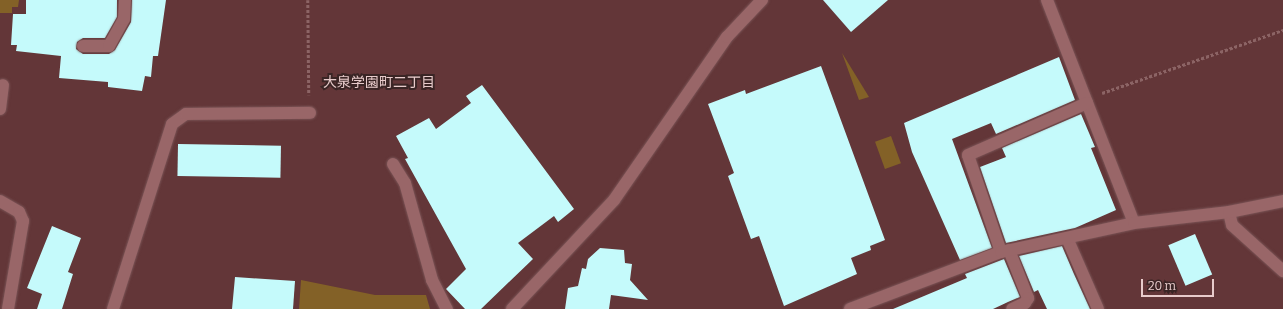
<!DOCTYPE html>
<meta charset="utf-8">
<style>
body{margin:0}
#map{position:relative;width:1283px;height:309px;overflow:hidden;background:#633638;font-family:Bitter,"Noto Sans JP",serif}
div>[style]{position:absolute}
.green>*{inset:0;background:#836127;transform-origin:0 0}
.building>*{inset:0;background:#c5fafb;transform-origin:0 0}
.path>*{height:2.5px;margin-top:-1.25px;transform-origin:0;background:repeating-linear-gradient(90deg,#8c6465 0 3px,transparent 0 5px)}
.roads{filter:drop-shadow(0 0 1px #7a5456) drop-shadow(0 0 1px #7a5456)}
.minor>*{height:12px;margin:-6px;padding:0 6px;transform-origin:6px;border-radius:6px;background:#996668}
span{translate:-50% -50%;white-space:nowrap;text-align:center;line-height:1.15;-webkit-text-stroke:4px #3a2525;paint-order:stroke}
.neighbourhood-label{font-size:14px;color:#e8cbcb}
.scale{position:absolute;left:1141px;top:279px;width:73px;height:18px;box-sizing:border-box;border:2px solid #e8cbcb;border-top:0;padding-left:5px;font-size:12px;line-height:14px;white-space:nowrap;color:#e8cbcb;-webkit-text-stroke:3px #3a2525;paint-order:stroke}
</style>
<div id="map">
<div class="green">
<i style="clip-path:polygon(0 0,19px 0,18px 7px,12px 7px,12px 13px,0 13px)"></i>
<i style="clip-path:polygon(842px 53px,869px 97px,859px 100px)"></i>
<i style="left:891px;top:136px;width:29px;height:17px;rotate:70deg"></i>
<i style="clip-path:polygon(301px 280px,375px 295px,426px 295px,430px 309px,299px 309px)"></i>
</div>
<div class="building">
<i style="clip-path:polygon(26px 0,117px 0,117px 17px,105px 38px,83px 38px,77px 42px,76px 49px,83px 54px,109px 54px,115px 50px,131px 22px,132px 0,166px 0,158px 56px,153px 56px,151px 77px,145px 76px,142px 91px,108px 87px,108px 82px,59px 78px,61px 56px,16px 51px,17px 45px,11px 45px,13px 14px,26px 14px)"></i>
<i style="clip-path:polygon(823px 0,888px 0,851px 32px)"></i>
<i style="clip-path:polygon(1059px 57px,1075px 100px,996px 134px,991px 123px,952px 139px,992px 248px,960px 260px,912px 152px,904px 123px)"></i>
<i style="clip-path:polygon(821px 66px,885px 240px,870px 246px,871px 250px,851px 258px,857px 274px,784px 306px,759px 236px,751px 239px,728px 176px,734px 173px,708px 104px,745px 90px,746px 94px)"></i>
<i style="clip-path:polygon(482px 85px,574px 209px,558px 222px,554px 216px,518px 243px,533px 259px,481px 309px,465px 309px,446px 289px,466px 269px,405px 159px,408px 158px,396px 136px,429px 118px,436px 129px,471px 103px,466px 96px)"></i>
<i style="clip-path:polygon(1081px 114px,1095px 147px,1091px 148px,1116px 210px,1075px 228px,1006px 243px,980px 167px,1006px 157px,1002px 148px)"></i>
<i style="left:178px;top:144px;width:103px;height:32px;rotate:1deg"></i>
<i style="clip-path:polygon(52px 226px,81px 238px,68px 272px,73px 274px,62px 309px,37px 309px,42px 294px,27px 288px)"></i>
<i style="left:1195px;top:234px;width:44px;height:29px;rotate:67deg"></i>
<i style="clip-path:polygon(1062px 246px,1074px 274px,1090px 309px,1047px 309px,1038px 290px,1034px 292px,1019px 256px)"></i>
<i style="clip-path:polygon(600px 248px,624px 250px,625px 263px,632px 264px,630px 280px,648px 300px,611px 295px,609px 309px,565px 309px,568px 288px,578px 286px,582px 268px,586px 269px,588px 259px)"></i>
<i style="clip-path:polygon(1004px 259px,1020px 297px,1008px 302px,993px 309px,893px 309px,967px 278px,965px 274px)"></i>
<i style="clip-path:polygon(235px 277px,295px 281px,293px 309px,232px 309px)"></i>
</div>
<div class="path">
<i style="left:308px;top:0;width:95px;rotate:89.4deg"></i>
<i style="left:1102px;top:93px;width:192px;rotate:-19.2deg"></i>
</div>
<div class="roads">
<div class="minor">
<i style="left:1047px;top:0;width:239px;rotate:68.7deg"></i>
<i style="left:83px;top:46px;width:26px"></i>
<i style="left:109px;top:46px;width:31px;rotate:-61deg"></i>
<i style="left:124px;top:19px;width:19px;rotate:-87deg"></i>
<i style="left:0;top:109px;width:24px;rotate:-83deg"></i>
<i style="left:393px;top:164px;width:22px;rotate:58deg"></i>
<i style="left:405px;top:183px;width:101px;rotate:74.4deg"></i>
<i style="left:432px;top:280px;width:33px;rotate:63deg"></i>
<i style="left:0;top:201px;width:22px;rotate:30deg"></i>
<i style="left:19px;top:212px;width:10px;rotate:66deg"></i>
<i style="left:23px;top:221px;width:89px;rotate:99.7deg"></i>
<i style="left:1229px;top:212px;width:13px;rotate:77deg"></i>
<i style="left:1232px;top:225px;width:69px;rotate:42deg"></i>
<i style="left:1067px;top:238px;width:77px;rotate:66.4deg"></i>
<i style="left:1009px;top:250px;width:52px;rotate:68.4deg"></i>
<i style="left:1028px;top:298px;width:6px;rotate:121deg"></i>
<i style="left:1025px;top:303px;width:14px;rotate:155deg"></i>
<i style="left:1001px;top:252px;width:102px;rotate:-108.8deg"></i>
<i style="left:968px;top:155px;width:130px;rotate:-23.6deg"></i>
<i style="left:113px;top:309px;width:194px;rotate:-72.3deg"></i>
<i style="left:172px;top:124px;width:17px;rotate:-36deg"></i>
<i style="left:186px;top:114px;width:124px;rotate:-0.5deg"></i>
<i style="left:512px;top:309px;width:149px;rotate:-46.9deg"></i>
<i style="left:614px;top:200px;width:198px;rotate:-55.3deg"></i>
<i style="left:727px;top:37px;width:51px;rotate:-46.6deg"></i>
<i style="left:850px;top:309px;width:161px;rotate:-20.7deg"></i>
<i style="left:1001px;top:252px;width:136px;rotate:-12.3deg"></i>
<i style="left:1134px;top:223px;width:96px;rotate:-6.6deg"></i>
<i style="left:1229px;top:212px;width:55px;rotate:-11.5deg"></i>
</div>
</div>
<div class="neighbourhood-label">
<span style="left:379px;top:83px">大泉学園町二丁目</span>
</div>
<div class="scale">20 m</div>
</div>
